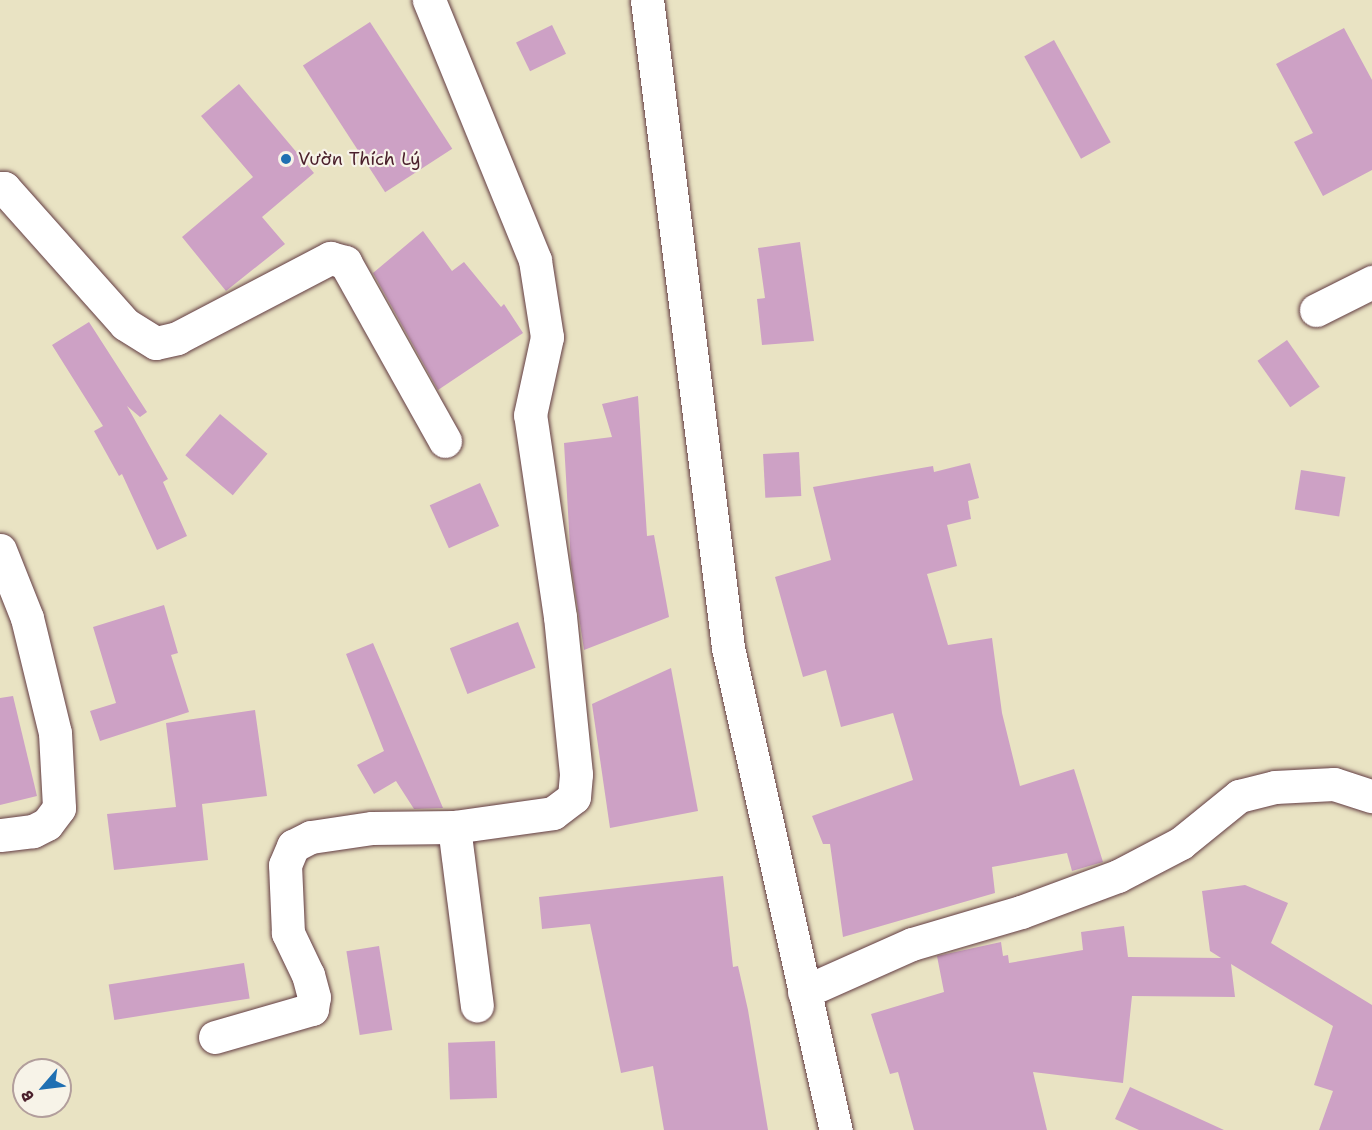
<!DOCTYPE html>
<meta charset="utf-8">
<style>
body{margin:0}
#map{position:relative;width:1372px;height:1130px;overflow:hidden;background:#e9e3c3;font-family:"Shantell Sans",sans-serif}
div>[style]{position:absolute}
.building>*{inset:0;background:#cda1c5;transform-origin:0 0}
.roads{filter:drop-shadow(0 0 2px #623c42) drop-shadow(0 0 2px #623c42)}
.minor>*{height:33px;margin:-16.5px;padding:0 16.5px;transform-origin:16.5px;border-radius:16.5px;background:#fff}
.dots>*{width:16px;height:16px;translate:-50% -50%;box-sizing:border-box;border:3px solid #f7f3e8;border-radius:50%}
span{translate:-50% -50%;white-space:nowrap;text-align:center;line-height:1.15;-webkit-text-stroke:4.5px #f7f3e8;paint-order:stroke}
.poi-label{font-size:18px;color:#4a1f2b}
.left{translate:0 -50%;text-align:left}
.north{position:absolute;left:12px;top:1058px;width:60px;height:60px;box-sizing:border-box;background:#f7f3e8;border:2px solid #b29e9c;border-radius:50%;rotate:242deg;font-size:16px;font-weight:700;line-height:24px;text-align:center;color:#4a1f2b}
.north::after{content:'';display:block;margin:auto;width:21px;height:27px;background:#1f6fb2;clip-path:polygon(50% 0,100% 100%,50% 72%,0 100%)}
</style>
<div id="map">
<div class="building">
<i style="left:370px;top:22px;width:151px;height:80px;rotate:57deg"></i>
<i style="left:552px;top:25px;width:32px;height:40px;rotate:64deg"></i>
<i style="clip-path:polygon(1344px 28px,1372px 80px,1372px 170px,1323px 196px,1294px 142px,1313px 133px,1276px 64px)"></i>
<i style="left:1054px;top:40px;width:117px;height:34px;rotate:61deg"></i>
<i style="clip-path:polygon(239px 84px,314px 173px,262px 217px,285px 244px,226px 291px,182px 237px,253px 177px,201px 116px)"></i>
<i style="clip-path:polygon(423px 231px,452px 271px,464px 262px,501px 307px,504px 304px,523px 333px,438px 390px,373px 273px)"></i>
<i style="clip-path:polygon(800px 242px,814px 341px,762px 345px,757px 299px,765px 298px,758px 248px)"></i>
<i style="clip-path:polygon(89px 322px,147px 412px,140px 417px,127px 406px,168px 479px,163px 482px,187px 536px,157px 550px,122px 474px,119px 476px,94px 431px,103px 426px,52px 345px)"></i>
<i style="left:1287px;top:340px;width:57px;height:36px;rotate:55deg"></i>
<i style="clip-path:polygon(638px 396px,647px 536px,654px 535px,669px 617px,584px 650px,571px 564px,564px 443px,612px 437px,602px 404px)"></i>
<i style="left:220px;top:414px;width:62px;height:54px;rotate:40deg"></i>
<i style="left:799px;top:452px;width:44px;height:36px;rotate:87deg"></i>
<i style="clip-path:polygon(970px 463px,979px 498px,968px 501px,971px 519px,947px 525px,957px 566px,927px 574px,948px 645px,992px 638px,1002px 713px,1020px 786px,1074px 769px,1103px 862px,1072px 871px,1067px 853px,992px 867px,995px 893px,843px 937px,830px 844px,823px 844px,812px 816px,913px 780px,893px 713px,841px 727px,826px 670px,803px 677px,775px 577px,831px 560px,813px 487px,933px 466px,934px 472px)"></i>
<i style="left:1301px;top:470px;width:45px;height:40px;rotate:9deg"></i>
<i style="left:480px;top:483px;width:47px;height:55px;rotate:66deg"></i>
<i style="clip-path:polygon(164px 605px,178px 653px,171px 655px,189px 712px,100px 741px,90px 711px,116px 703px,93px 627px)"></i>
<i style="left:518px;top:622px;width:49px;height:73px;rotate:69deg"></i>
<i style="clip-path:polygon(373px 643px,443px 808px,414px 809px,396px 781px,374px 794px,357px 765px,384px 751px,346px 654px)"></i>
<i style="clip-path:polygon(671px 668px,698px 811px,610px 828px,592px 704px)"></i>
<i style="clip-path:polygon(13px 696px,37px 796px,0 805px,0 698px)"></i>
<i style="clip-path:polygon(255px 710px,267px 796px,202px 804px,208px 860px,114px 870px,107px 814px,176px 807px,166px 723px)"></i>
<i style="clip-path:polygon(723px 876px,733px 967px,738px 966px,748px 1010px,768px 1130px,664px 1130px,653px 1066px,621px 1073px,590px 924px,542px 929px,539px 897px)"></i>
<i style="clip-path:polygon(1245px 885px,1288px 903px,1271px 943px,1372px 1005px,1372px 1130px,1319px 1130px,1333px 1091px,1314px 1085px,1333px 1026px,1231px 964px,1235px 997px,1132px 996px,1123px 1083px,1033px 1072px,1047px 1130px,914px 1130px,898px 1072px,890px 1074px,871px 1014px,944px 992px,937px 956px,1001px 942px,1003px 956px,1008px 955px,1009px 963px,1083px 950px,1081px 932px,1124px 926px,1128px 957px,1221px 958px,1210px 951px,1202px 891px)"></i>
<i style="left:379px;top:946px;width:85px;height:33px;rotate:81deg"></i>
<i style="left:244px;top:963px;width:36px;height:137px;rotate:81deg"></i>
<i style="left:495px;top:1041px;width:57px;height:47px;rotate:88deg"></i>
<i style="clip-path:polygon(1130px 1087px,1224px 1130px,1139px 1130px,1115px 1119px)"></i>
</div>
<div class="roads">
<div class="minor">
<i style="left:647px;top:0;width:653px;rotate:82.87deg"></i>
<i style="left:728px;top:648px;width:494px;rotate:77.4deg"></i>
<i style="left:0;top:188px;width:4px"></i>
<i style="left:4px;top:188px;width:182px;rotate:48.3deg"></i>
<i style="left:125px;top:324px;width:36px;rotate:32deg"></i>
<i style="left:156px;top:343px;width:22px;rotate:-13deg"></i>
<i style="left:177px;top:338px;width:173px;rotate:-27.6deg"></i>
<i style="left:330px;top:258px;width:16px;rotate:15deg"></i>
<i style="left:345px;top:262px;width:205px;rotate:60.8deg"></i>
<i style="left:1316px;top:310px;width:63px;rotate:-26.6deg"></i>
<i style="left:0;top:550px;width:73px;rotate:68.3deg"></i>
<i style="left:27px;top:618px;width:118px;rotate:76.3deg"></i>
<i style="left:55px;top:733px;width:75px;rotate:86.9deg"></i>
<i style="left:59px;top:808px;width:20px;rotate:127deg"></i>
<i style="left:47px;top:824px;width:16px;rotate:153deg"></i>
<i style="left:33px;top:831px;width:33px;rotate:173deg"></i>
<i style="left:454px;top:827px;width:180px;rotate:82.7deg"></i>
<i style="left:804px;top:992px;width:118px;rotate:-24deg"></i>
<i style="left:912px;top:944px;width:114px;rotate:-16.4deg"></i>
<i style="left:1021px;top:912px;width:103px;rotate:-20.4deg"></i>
<i style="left:1118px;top:876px;width:71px;rotate:-27.6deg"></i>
<i style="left:1181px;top:843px;width:75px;rotate:-39deg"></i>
<i style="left:1239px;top:796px;width:37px;rotate:-14deg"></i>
<i style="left:1275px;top:787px;width:59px;rotate:-2.9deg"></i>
<i style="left:1334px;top:784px;width:40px;rotate:18deg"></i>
<i style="left:215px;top:1037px;width:101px;rotate:-16.1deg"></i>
<i style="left:312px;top:1009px;width:12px;rotate:-81deg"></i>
<i style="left:314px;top:997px;width:23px;rotate:-105deg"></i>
<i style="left:308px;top:975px;width:47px;rotate:-115.5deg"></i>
<i style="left:288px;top:933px;width:68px;rotate:-92.5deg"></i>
<i style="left:285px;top:865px;width:21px;rotate:-67deg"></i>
<i style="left:293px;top:846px;width:20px;rotate:-27deg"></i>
<i style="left:311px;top:837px;width:62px;rotate:-8.4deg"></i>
<i style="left:372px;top:828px;width:82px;rotate:-0.7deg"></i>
<i style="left:454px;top:827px;width:100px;rotate:-8deg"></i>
<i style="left:553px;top:813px;width:26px;rotate:-37deg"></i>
<i style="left:574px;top:797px;width:23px;rotate:-85deg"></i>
<i style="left:576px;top:774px;width:158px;rotate:-95.8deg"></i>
<i style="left:560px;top:617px;width:204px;rotate:-98.4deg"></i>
<i style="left:530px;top:415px;width:80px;rotate:-77.7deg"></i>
<i style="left:547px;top:337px;width:78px;rotate:-98.9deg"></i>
<i style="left:535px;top:260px;width:281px;rotate:-112.2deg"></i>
</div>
</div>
<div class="dots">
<i style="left:286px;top:159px;background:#1f6fb2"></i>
</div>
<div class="poi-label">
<span class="left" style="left:298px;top:159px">Vườn Thích Lý</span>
</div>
<div class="north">B</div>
</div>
